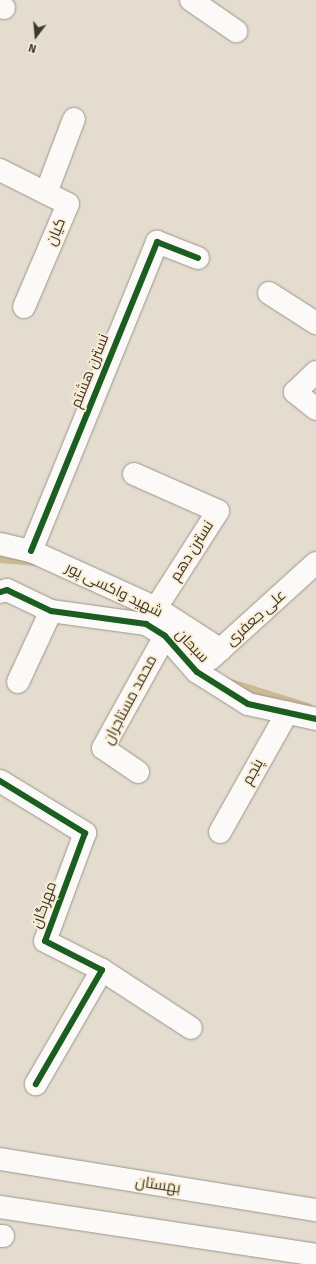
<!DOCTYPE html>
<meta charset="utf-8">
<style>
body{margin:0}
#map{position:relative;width:316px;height:1264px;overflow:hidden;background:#e4ddcf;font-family:Signika,Cairo,sans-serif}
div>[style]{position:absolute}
.stream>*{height:8px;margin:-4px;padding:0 4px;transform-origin:4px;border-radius:4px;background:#ccba95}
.roads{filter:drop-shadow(0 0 1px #9b968b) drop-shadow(0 0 1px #9b968b)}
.minor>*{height:22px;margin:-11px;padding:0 11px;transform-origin:11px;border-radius:11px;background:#fbfaf8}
.secondary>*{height:22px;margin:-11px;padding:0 11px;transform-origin:11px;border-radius:11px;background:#fbfaf8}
.cycleway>*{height:6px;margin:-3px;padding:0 3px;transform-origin:3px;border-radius:3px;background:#1b5e20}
span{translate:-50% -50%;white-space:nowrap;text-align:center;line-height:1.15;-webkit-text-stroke:3.5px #faedd4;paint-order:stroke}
.street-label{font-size:15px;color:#3d382f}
.north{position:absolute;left:16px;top:16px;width:40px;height:40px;-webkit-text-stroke:3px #faedd4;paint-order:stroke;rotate:196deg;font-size:11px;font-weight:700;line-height:16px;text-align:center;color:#3d382f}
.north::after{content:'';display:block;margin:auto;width:14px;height:18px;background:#3d382f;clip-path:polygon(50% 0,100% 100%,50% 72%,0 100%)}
</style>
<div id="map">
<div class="stream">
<i style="left:0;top:559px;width:36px;rotate:5deg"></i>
<i style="left:179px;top:632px;width:43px;rotate:49.7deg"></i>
<i style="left:231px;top:683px;width:81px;rotate:17.3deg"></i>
</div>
<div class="roads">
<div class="minor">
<i style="left:191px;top:0;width:55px;rotate:34.6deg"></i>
<i style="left:0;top:5px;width:5px;rotate:37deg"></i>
<i style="left:0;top:170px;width:76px;rotate:26.6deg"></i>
<i style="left:68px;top:204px;width:112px;rotate:113.1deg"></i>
<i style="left:46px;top:193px;width:79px;rotate:-69.3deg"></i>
<i style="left:269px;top:293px;width:56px;rotate:32.6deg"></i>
<i style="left:316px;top:372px;width:29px;rotate:136deg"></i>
<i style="left:295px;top:392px;width:27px;rotate:39deg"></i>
<i style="left:134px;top:474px;width:92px;rotate:23.8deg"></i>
<i style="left:218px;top:511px;width:115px;rotate:122.6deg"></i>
<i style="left:0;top:544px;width:32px;rotate:13deg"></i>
<i style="left:31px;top:551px;width:137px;rotate:24.5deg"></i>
<i style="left:156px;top:608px;width:77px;rotate:32.9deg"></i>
<i style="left:31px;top:551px;width:334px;rotate:-67.8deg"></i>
<i style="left:157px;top:242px;width:44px;rotate:21.3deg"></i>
<i style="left:0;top:592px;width:7px;rotate:-16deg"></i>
<i style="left:7px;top:590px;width:49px;rotate:25.5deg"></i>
<i style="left:51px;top:611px;width:96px;rotate:7.8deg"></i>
<i style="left:146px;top:624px;width:22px;rotate:32deg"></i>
<i style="left:165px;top:636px;width:48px;rotate:48.4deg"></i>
<i style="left:197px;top:672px;width:60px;rotate:32.1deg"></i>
<i style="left:248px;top:704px;width:70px;rotate:12.4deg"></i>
<i style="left:210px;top:659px;width:143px;rotate:-42.2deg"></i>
<i style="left:18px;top:682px;width:78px;rotate:-65.1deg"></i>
<i style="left:138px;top:772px;width:42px;rotate:-145.6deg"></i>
<i style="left:103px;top:748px;width:128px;rotate:-61deg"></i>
<i style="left:0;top:781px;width:100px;rotate:31.5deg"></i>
<i style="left:85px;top:833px;width:115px;rotate:110.3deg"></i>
<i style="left:45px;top:941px;width:64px;rotate:27deg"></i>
<i style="left:102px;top:970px;width:132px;rotate:120.1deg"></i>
<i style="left:220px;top:832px;width:137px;rotate:-60.6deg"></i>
<i style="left:102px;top:970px;width:106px;rotate:33.1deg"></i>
<i style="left:0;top:1236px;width:3px"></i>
</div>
<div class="secondary">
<i style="left:0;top:1159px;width:320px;rotate:9.2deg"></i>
<i style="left:0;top:1207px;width:320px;rotate:8.6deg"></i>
</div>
</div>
<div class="cycleway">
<i style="left:31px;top:551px;width:334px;rotate:-67.8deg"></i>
<i style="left:157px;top:242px;width:44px;rotate:21.3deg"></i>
<i style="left:0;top:592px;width:7px;rotate:-16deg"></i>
<i style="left:7px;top:590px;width:49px;rotate:25.5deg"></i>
<i style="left:51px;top:611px;width:96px;rotate:7.8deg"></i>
<i style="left:146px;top:624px;width:22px;rotate:32deg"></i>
<i style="left:165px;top:636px;width:48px;rotate:48.4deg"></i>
<i style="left:197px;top:672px;width:60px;rotate:32.1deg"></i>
<i style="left:248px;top:704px;width:70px;rotate:12.4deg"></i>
<i style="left:0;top:781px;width:100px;rotate:31.5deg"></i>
<i style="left:85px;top:833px;width:115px;rotate:110.3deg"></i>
<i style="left:45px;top:941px;width:64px;rotate:27deg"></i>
<i style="left:102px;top:970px;width:132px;rotate:120.1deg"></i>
</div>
<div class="street-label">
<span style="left:56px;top:232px;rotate:-67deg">کیان</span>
<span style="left:90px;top:371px;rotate:-68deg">نسترن هشتم</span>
<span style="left:192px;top:551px;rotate:-58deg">نسترن دهم</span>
<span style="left:114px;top:590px;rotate:26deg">شهید واکسی پور</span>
<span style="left:256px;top:618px;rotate:-42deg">علی جعفری</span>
<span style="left:192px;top:646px;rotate:46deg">سبحان</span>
<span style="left:130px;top:700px;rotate:-62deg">محمد مستاجران</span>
<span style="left:253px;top:772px;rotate:-61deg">پنجم</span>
<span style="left:44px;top:905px;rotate:-70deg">مهرگان</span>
<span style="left:158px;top:1185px;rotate:9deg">بهستان</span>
</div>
<div class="north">N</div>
</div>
